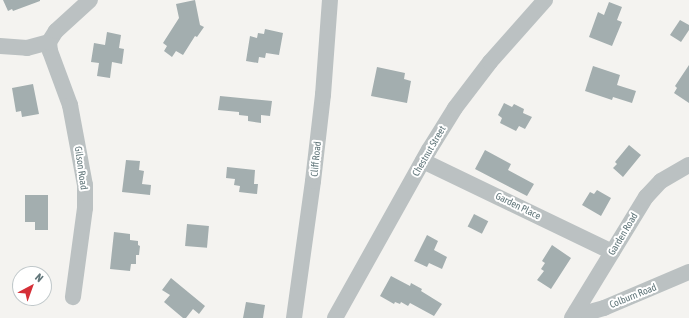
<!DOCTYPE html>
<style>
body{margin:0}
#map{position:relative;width:689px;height:318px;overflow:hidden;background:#f4f3f0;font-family:"Asap Condensed",sans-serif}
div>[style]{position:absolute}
.building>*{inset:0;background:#a3aeaf;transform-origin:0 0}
.minor>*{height:16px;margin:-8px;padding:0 8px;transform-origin:8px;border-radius:8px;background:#bbc1c2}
span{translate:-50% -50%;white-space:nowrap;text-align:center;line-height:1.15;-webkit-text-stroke:4px #fff;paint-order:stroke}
.street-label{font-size:10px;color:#61767a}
.north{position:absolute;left:12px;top:266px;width:40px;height:40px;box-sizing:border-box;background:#fff;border:1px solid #c0c8ca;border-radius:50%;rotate:41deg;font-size:11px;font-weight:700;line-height:16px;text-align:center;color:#61767a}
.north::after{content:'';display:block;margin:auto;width:14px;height:18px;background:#d52f37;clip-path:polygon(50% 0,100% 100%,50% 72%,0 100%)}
</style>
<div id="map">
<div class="building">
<i style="clip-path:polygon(3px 0,40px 0,40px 1px,13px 11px,12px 9px,8px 11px)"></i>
<i style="clip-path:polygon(195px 0,200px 25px,204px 27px,197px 37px,195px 36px,183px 55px,176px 51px,172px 57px,164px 51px,167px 46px,163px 43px,179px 18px,176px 4px)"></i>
<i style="clip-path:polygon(609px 2px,622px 7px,617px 20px,622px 22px,612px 46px,589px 37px,598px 12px,604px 15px)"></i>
<i style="clip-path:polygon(680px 20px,689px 25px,689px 30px,681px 42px,670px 35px)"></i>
<i style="clip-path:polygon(265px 29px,283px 33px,279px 55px,266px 53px,265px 58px,259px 57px,258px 63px,246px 61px,250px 36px,257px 38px,258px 33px,264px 34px)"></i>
<i style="clip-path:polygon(107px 32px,121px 35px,119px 48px,124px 49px,122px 64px,112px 62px,110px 78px,97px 76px,99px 63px,91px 62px,94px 43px,105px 45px)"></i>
<i style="clip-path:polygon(689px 65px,689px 103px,674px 93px,677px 88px,675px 86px)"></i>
<i style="clip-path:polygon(593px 66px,620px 75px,617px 85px,636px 91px,632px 103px,613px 97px,612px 100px,585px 91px)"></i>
<i style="clip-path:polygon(377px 67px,405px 73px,404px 79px,411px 81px,407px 103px,371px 96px)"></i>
<i style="clip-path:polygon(33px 84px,39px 114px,22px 117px,21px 111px,16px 112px,12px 88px)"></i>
<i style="clip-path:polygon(220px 96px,272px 101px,270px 116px,261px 115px,261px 123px,248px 121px,248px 116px,239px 115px,239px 112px,218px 110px)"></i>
<i style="clip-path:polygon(504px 103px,512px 107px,514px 104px,524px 109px,523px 113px,532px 117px,525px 129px,519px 126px,516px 131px,500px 123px,502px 118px,498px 115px)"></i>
<i style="clip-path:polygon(629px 145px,641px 155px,623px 177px,613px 168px,617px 164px,615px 162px)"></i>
<i style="clip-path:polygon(485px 150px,511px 164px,508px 170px,534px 184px,527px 196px,475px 169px)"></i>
<i style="clip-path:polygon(126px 160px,140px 161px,139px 170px,144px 171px,142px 184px,151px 185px,150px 195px,122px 192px)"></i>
<i style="clip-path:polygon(227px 167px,255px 170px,254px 184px,258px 184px,257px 194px,239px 192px,240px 186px,234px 185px,235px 179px,226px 178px)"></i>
<i style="clip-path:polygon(597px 190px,611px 198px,601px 216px,582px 205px,590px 192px,594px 194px)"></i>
<i style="clip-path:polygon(25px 195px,48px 195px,48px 230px,35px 230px,35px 222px,25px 222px)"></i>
<i style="left:474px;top:214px;width:16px;height:14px;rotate:27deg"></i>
<i style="left:187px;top:224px;width:22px;height:22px;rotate:5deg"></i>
<i style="clip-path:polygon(114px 232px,130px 234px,130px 240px,138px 241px,138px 245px,140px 246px,139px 255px,136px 255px,136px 264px,131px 264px,130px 271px,110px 269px)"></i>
<i style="clip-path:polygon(427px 235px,438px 241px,434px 250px,447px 257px,442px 269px,429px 263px,427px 267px,414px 261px)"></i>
<i style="clip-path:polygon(552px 245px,571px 258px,551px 289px,537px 280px,544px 271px,541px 269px,545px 263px,542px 261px)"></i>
<i style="clip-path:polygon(391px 276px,410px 286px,411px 283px,422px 289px,421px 291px,442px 304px,434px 316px,410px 303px,408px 306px,401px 302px,400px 304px,395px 302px,394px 304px,380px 296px)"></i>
<i style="clip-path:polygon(171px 278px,205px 306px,199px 314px,193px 309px,186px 318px,183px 318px,164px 302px,170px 295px,162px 290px)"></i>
<i style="clip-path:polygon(246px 302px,265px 305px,263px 318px,243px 318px)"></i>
</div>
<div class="minor">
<i style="left:49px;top:42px;width:9px;rotate:84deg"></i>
<i style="left:50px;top:51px;width:58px;rotate:69.7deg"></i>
<i style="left:70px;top:105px;width:81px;rotate:79.4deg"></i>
<i style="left:85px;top:185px;width:23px;rotate:90deg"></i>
<i style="left:85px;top:208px;width:90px;rotate:97.7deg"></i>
<i style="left:0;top:46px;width:27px;rotate:4deg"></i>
<i style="left:27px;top:48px;width:23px;rotate:-15deg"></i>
<i style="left:49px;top:42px;width:13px;rotate:-58deg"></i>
<i style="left:56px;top:31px;width:46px;rotate:-42.4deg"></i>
<i style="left:423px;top:161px;width:210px;rotate:25.7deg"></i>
<i style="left:576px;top:312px;width:14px"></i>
<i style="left:590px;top:312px;width:15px;rotate:-16deg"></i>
<i style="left:604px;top:308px;width:92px;rotate:-23deg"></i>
<i style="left:294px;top:318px;width:138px;rotate:-82.1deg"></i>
<i style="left:313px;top:181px;width:87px;rotate:-83.4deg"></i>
<i style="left:323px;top:95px;width:95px;rotate:-85.8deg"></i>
<i style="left:335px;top:318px;width:193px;rotate:-60.8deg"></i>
<i style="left:429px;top:150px;width:49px;rotate:-58.2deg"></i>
<i style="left:455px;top:108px;width:58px;rotate:-52.7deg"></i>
<i style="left:490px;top:62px;width:83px;rotate:-48.4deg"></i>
<i style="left:572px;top:318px;width:142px;rotate:-58.6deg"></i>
<i style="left:646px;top:197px;width:22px;rotate:-47deg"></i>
<i style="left:661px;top:181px;width:32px;rotate:-30deg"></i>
</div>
<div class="street-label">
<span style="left:429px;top:151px;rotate:-60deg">Chestnut Street</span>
<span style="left:316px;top:159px;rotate:-84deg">Cliff Road</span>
<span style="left:81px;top:168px;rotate:82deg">Gilson Road</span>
<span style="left:518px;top:206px;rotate:26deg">Garden Place</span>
<span style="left:623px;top:234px;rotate:-59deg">Garden Road</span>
<span style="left:633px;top:296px;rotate:-22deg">Colburn Road</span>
</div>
<div class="north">N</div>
</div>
